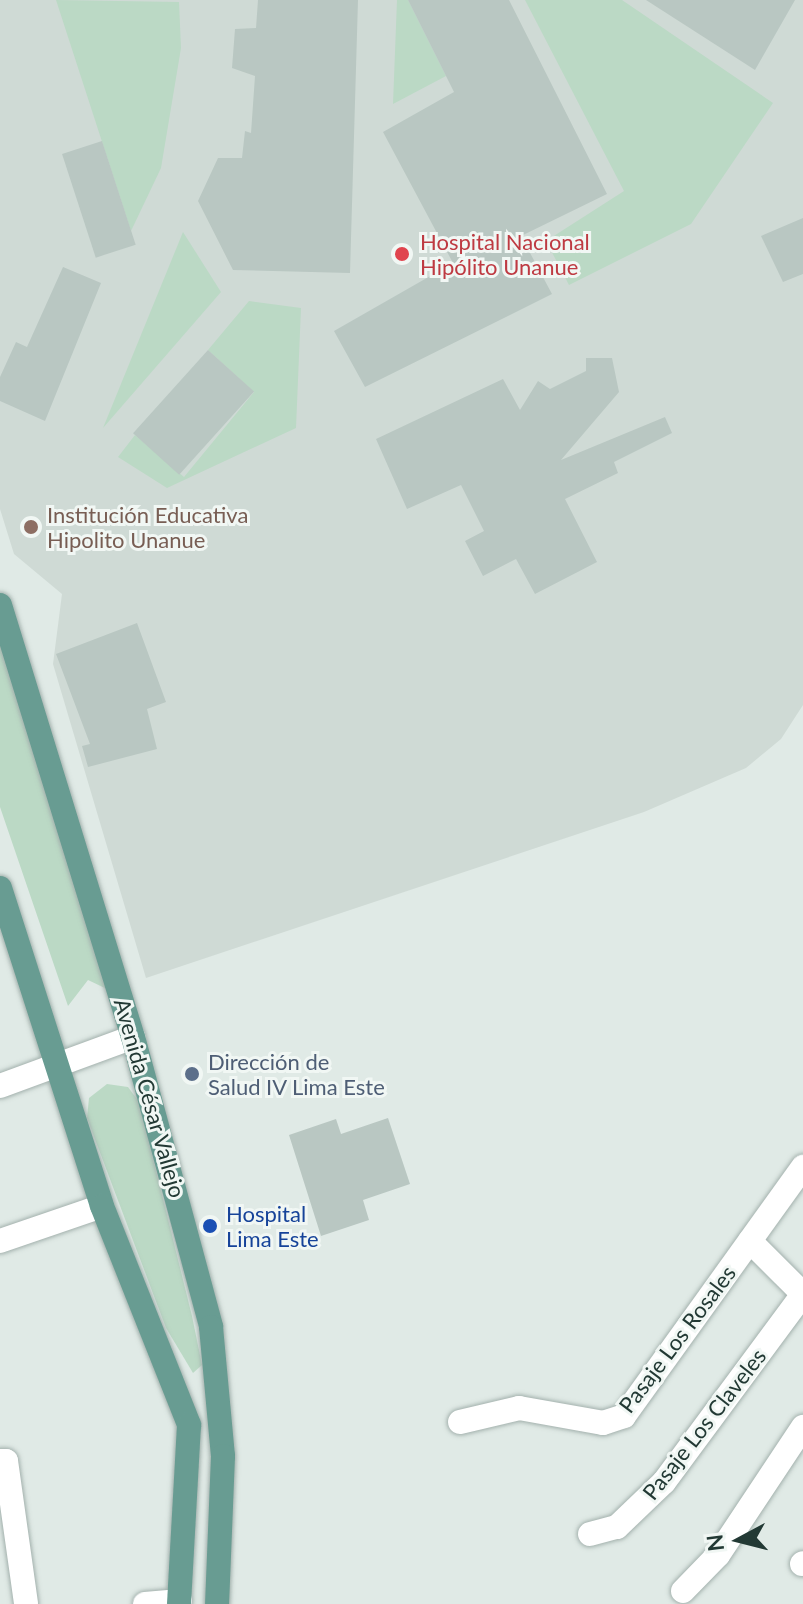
<!DOCTYPE html>
<meta charset="utf-8">
<style>
body{margin:0}
#map{position:relative;width:803px;height:1604px;overflow:hidden;background:#e0eae6;font-family:Lato,sans-serif}
div>[style]{position:absolute}
.built>*{inset:0;background:#cfdad5}
.green>*{inset:0;background:#bbd9c5}
.building>*{inset:0;background:#b9c7c2;transform-origin:0 0}
.roads{filter:drop-shadow(0 0 2px #a3b1ad) drop-shadow(0 0 2px #a3b1ad)}
.street>*{height:24px;margin:-12px;padding:0 12px;transform-origin:12px;border-radius:12px;background:#fff}
.primary>*{height:24px;margin:-12px;padding:0 12px;transform-origin:12px;border-radius:12px;background:#689c92}
.dots>*{width:22px;height:22px;translate:-50% -50%;box-sizing:border-box;border:4px solid #f1f7f4;border-radius:50%}
span{translate:-50% -50%;white-space:nowrap;text-align:center;line-height:1.15;-webkit-text-stroke:6px #f1f7f4;paint-order:stroke}
.health-label{font-size:22px;color:#be3a42}
.left{translate:0 -50%;text-align:left}
.education-label{font-size:22px;color:#785e54}
.service-label{font-size:22px;color:#4e5e75}
.street-label{font-size:22px;color:#223934}
.transit-label{font-size:22px;color:#164399}
.north{position:absolute;left:699px;top:1500px;width:80px;height:80px;-webkit-text-stroke:6px #f1f7f4;paint-order:stroke;rotate:263deg;font-size:22px;font-weight:700;line-height:32px;text-align:center;color:#223934}
.north::after{content:'';display:block;margin:auto;width:28px;height:36px;background:#223934;clip-path:polygon(50% 0,100% 100%,50% 72%,0 100%)}
</style>
<div id="map">
<div class="built">
<i style="clip-path:polygon(0 0,803px 0,803px 705px,781px 739px,746px 768px,644px 812px,146px 978px,53px 664px,62px 594px,14px 554px,0 509px)"></i>
</div>
<div class="green">
<i style="clip-path:polygon(56px 0,179px 2px,181px 48px,161px 168px,131px 231px)"></i>
<i style="clip-path:polygon(397px 0,408px 0,446px 76px,393px 104px)"></i>
<i style="clip-path:polygon(525px 0,622px 0,773px 103px,691px 224px,569px 285px,546px 241px,624px 191px)"></i>
<i style="clip-path:polygon(183px 232px,221px 292px,103px 428px)"></i>
<i style="clip-path:polygon(249px 301px,301px 308px,296px 428px,167px 488px,118px 457px,135px 435px,184px 477px,254px 392px,208px 350px)"></i>
<i style="clip-path:polygon(0 645px,109px 990px,88px 980px,68px 1006px,0 807px)"></i>
<i style="clip-path:polygon(107px 1084px,128px 1087px,139px 1102px,192px 1316px,202px 1365px,193px 1373px,166px 1328px,87px 1118px,89px 1098px)"></i>
</div>
<div class="building">
<i style="clip-path:polygon(258px 0,358px 0,350px 273px,233px 270px,198px 201px,218px 158px,242px 158px,245px 131px,251px 133px,255px 76px,232px 68px,235px 29px,256px 28px)"></i>
<i style="clip-path:polygon(408px 0,509px 0,607px 194px,521px 236px,552px 294px,365px 387px,334px 331px,453px 263px,383px 132px,454px 92px)"></i>
<i style="clip-path:polygon(646px 0,795px 0,755px 70px)"></i>
<i style="left:102px;top:141px;width:109px;height:42px;rotate:72deg"></i>
<i style="clip-path:polygon(803px 218px,803px 274px,783px 282px,761px 236px)"></i>
<i style="clip-path:polygon(63px 267px,101px 283px,45px 421px,0 401px,0 377px,16px 342px,27px 347px)"></i>
<i style="left:208px;top:350px;width:62px;height:112px;rotate:42deg"></i>
<i style="clip-path:polygon(586px 358px,612px 358px,619px 392px,561px 460px,665px 417px,672px 433px,614px 462px,618px 473px,565px 499px,597px 562px,535px 594px,516px 559px,483px 576px,465px 541px,484px 531px,461px 485px,407px 509px,376px 439px,503px 379px,520px 410px,538px 381px,550px 389px,586px 371px)"></i>
<i style="clip-path:polygon(137px 623px,166px 702px,147px 709px,157px 749px,88px 767px,82px 746px,90px 744px,56px 654px)"></i>
<i style="clip-path:polygon(388px 1118px,410px 1184px,363px 1200px,369px 1220px,321px 1236px,289px 1135px,336px 1119px,341px 1134px)"></i>
</div>
<div class="roads">
<div class="street">
<i style="left:0;top:1086px;width:142px;rotate:-20.2deg"></i>
<i style="left:0;top:1241px;width:108px;rotate:-18.9deg"></i>
<i style="left:460px;top:1422px;width:61px;rotate:-13.3deg"></i>
<i style="left:519px;top:1408px;width:85px;rotate:10.1deg"></i>
<i style="left:603px;top:1423px;width:22px;rotate:-18deg"></i>
<i style="left:624px;top:1416px;width:307px;rotate:-54.3deg"></i>
<i style="left:0;top:1461px;width:6px"></i>
<i style="left:6px;top:1461px;width:144px;rotate:82deg"></i>
<i style="left:590px;top:1534px;width:28px;rotate:-15deg"></i>
<i style="left:617px;top:1527px;width:65px;rotate:-43.8deg"></i>
<i style="left:664px;top:1482px;width:234px;rotate:-53.5deg"></i>
<i style="left:803px;top:1294px;width:75px;rotate:-135deg"></i>
<i style="left:802px;top:1564px;width:1px;rotate:-45deg"></i>
<i style="left:683px;top:1591px;width:50px;rotate:-45.8deg"></i>
<i style="left:718px;top:1555px;width:154px;rotate:-56.4deg"></i>
<i style="left:145px;top:1604px;width:35px;rotate:-5deg"></i>
</div>
<div class="primary">
<i style="left:0;top:605px;width:452px;rotate:72.9deg"></i>
<i style="left:133px;top:1037px;width:300px;rotate:74.9deg"></i>
<i style="left:211px;top:1327px;width:130px;rotate:84.7deg"></i>
<i style="left:223px;top:1456px;width:148px;rotate:92.3deg"></i>
<i style="left:0;top:888px;width:334px;rotate:72.2deg"></i>
<i style="left:102px;top:1206px;width:236px;rotate:68.3deg"></i>
<i style="left:189px;top:1425px;width:179px;rotate:93.2deg"></i>
</div>
</div>
<div class="dots">
<i style="left:402px;top:254px;background:#e0444e"></i>
<i style="left:31px;top:527px;background:#8d6e63"></i>
<i style="left:192px;top:1074px;background:#5c6f8a"></i>
<i style="left:210px;top:1226px;background:#1a4fb4"></i>
</div>
<div class="health-label">
<span class="left" style="left:420px;top:254px">Hospital Nacional<br>Hipólito Unanue</span>
</div>
<div class="education-label">
<span class="left" style="left:47px;top:527px">Institución Educativa<br>Hipolito Unanue</span>
</div>
<div class="service-label">
<span class="left" style="left:208px;top:1074px">Dirección de<br>Salud IV Lima Este</span>
</div>
<div class="street-label">
<span style="left:150px;top:1098px;rotate:74deg">Avenida César Vallejo</span>
<span style="left:677px;top:1339px;rotate:-53deg">Pasaje Los Rosales</span>
<span style="left:704px;top:1424px;rotate:-52deg">Pasaje Los Claveles</span>
</div>
<div class="transit-label">
<span class="left" style="left:226px;top:1226px">Hospital<br>Lima Este</span>
</div>
<div class="north">N</div>
</div>
